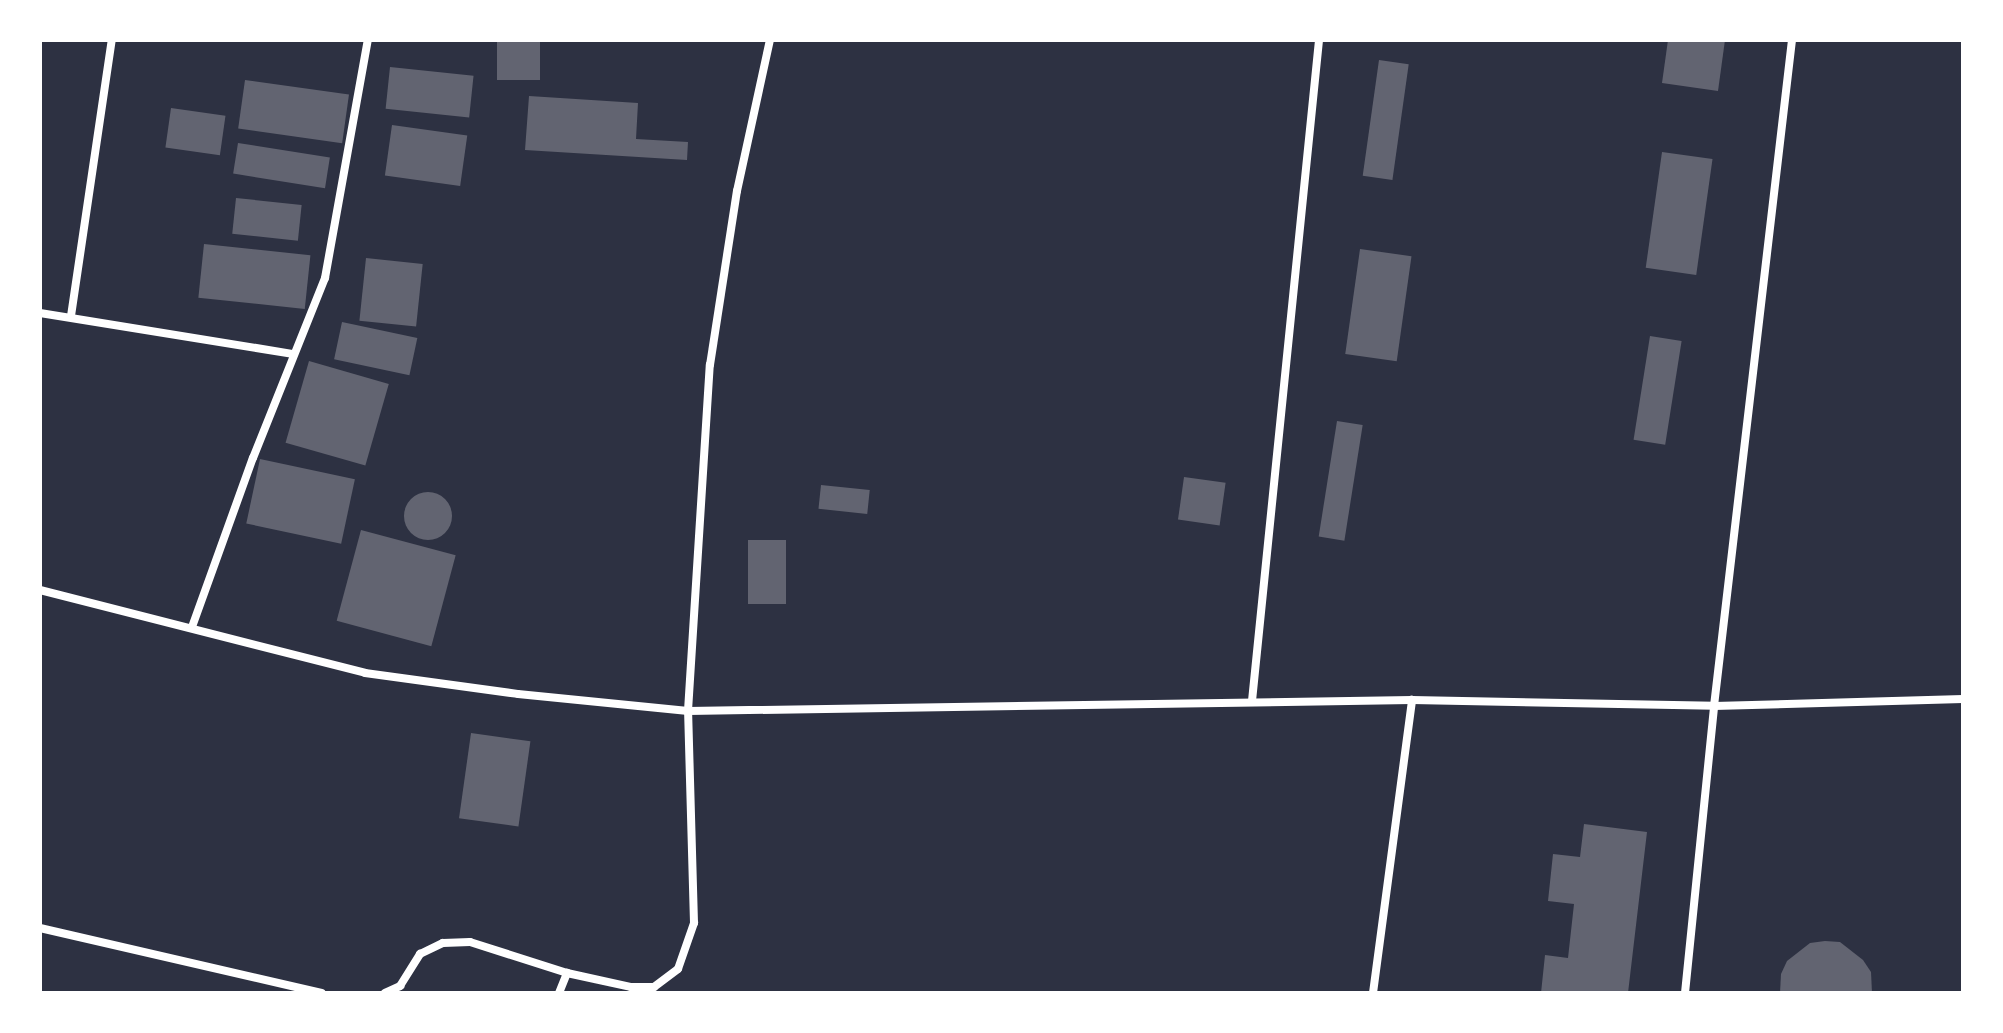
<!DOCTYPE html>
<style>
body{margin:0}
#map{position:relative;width:2003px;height:1033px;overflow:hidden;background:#2d3142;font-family:"Alegreya Sans",sans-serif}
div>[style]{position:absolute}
.building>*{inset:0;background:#626471;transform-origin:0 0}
.round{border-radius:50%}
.minor>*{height:8px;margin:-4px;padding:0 4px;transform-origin:4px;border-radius:4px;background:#fff}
span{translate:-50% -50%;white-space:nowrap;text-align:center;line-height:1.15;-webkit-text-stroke:6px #fff;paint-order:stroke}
.frame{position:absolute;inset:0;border:42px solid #fff;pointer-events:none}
</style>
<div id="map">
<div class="building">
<i style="left:497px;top:40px;width:43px;height:40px"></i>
<i style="clip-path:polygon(1668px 40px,1725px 40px,1718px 91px,1662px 83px)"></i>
<i style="left:1379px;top:60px;width:30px;height:117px;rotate:8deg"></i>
<i style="left:390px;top:67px;width:84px;height:42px;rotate:6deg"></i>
<i style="left:245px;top:80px;width:105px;height:49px;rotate:8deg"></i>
<i style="clip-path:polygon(529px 96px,638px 103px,636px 139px,688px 142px,687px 160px,525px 150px)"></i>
<i style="left:171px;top:108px;width:55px;height:40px;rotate:8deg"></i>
<i style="left:392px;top:125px;width:76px;height:51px;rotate:8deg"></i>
<i style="left:238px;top:143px;width:93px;height:31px;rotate:9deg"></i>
<i style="left:1662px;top:152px;width:51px;height:117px;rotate:8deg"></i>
<i style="left:236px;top:198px;width:66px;height:36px;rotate:6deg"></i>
<i style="left:204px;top:244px;width:107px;height:54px;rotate:6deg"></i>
<i style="left:1360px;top:249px;width:52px;height:106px;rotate:8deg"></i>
<i style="left:366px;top:258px;width:57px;height:63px;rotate:6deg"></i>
<i style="left:342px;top:322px;width:77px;height:38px;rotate:12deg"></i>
<i style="left:1650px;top:336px;width:32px;height:105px;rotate:9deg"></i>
<i style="left:309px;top:361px;width:83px;height:85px;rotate:16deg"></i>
<i style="left:1337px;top:421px;width:26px;height:117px;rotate:9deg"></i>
<i style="left:260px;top:459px;width:97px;height:66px;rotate:12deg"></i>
<i style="left:1184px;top:477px;width:42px;height:43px;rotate:8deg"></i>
<i style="left:821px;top:485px;width:49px;height:24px;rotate:6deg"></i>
<i class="round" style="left:404px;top:492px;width:48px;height:48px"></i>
<i style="left:361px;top:530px;width:98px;height:94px;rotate:15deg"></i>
<i style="left:748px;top:540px;width:38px;height:64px"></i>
<i style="left:471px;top:733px;width:60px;height:86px;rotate:8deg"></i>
<i style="clip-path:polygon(1584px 824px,1647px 832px,1628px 993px,1541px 993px,1545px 955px,1568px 958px,1574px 904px,1548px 901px,1553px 854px,1580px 857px)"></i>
<i style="clip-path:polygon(1825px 941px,1840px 942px,1863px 960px,1871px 972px,1872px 993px,1780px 993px,1781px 974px,1787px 961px,1810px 943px)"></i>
</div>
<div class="minor">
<i style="left:40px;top:313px;width:257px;rotate:9.2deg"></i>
<i style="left:71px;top:316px;width:279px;rotate:-81.6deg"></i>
<i style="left:40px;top:590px;width:335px;rotate:14.3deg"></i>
<i style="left:365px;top:673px;width:154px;rotate:7.8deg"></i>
<i style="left:518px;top:694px;width:171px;rotate:5.7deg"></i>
<i style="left:688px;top:711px;width:724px;rotate:-0.87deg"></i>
<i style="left:1412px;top:700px;width:302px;rotate:1.1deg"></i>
<i style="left:1714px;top:706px;width:249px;rotate:-1.6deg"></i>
<i style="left:192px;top:627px;width:180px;rotate:-70.2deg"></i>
<i style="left:253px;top:458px;width:194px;rotate:-68.2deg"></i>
<i style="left:325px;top:278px;width:242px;rotate:-79.8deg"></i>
<i style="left:1252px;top:701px;width:664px;rotate:-84.21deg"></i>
<i style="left:40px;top:928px;width:289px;rotate:13deg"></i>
<i style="left:385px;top:993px;width:17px;rotate:-25deg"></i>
<i style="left:400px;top:986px;width:38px;rotate:-58deg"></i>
<i style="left:420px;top:954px;width:25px;rotate:-26deg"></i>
<i style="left:443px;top:943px;width:27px;rotate:-2deg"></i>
<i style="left:470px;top:942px;width:102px;rotate:17.7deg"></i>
<i style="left:567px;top:973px;width:66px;rotate:12.3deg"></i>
<i style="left:631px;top:987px;width:23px"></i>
<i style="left:654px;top:987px;width:30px;rotate:-37deg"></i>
<i style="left:678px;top:969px;width:49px;rotate:-70.8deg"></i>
<i style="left:694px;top:923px;width:212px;rotate:-91.6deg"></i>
<i style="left:688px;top:711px;width:347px;rotate:-86.4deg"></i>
<i style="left:710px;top:365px;width:176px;rotate:-81.2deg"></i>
<i style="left:737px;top:191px;width:155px;rotate:-77.7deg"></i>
<i style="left:559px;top:993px;width:22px;rotate:-68deg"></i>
<i style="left:1373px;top:993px;width:296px;rotate:-82.4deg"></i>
<i style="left:1685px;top:993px;width:288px;rotate:-84.2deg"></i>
<i style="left:1714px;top:706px;width:671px;rotate:-83.32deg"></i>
</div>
<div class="frame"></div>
</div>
